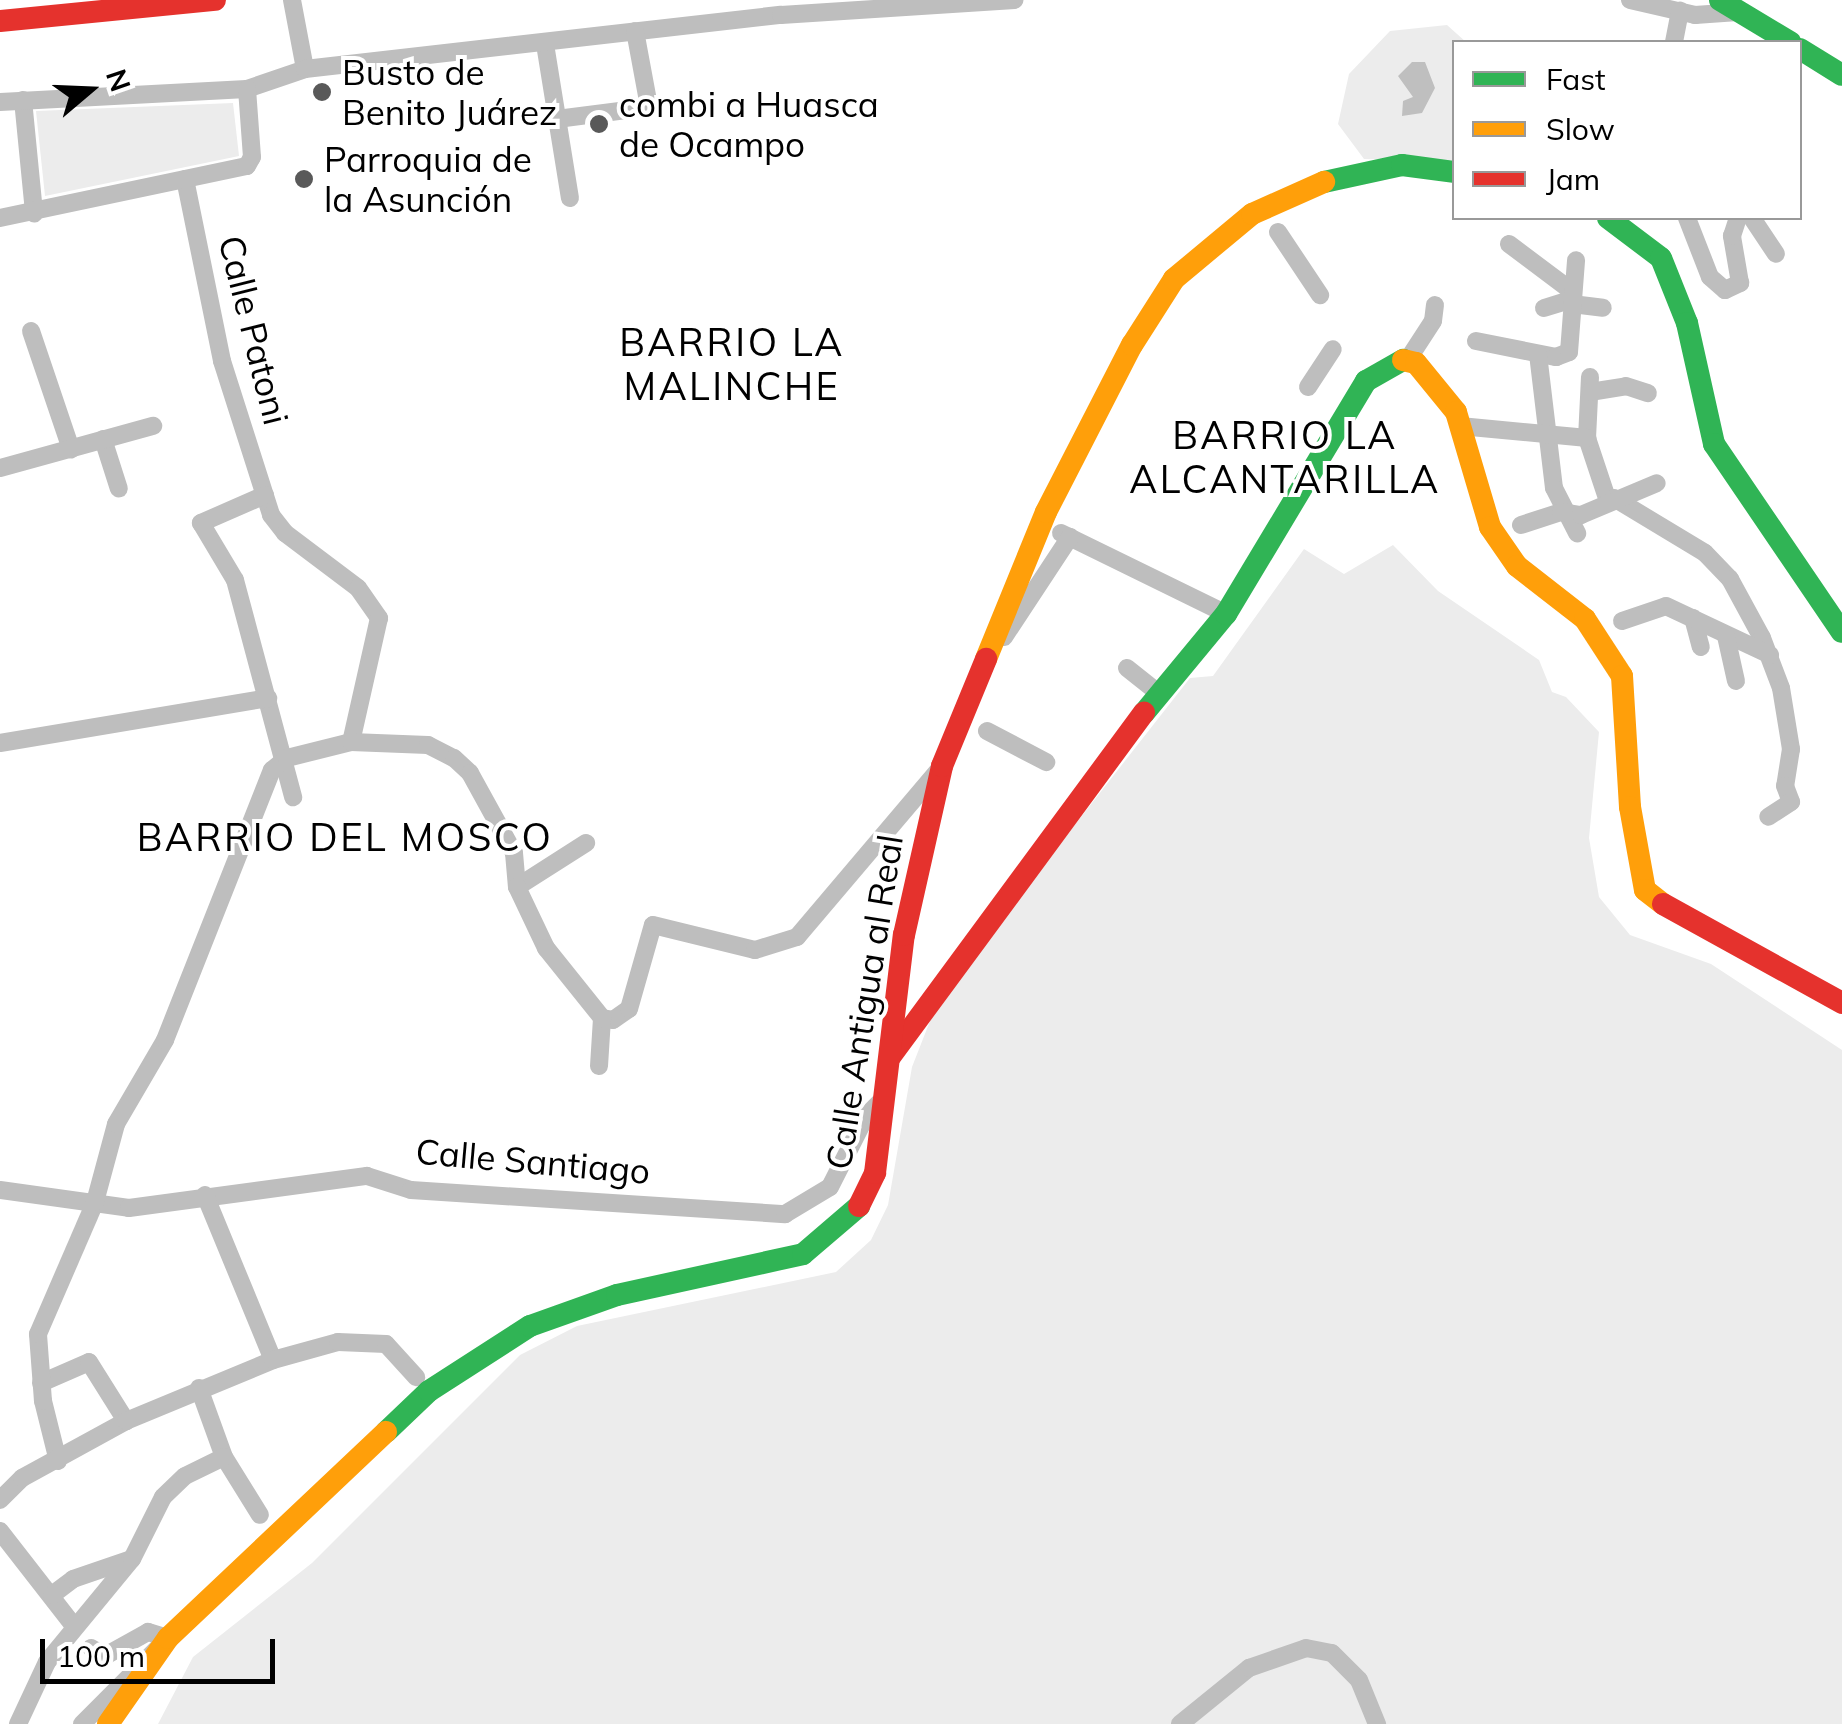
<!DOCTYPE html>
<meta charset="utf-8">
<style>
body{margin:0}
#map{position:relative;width:1842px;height:1724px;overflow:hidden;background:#fff;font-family:Mulish,sans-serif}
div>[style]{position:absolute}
.green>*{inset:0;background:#ececec}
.water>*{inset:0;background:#bfbfbf}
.street>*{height:18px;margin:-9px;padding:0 9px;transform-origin:9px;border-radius:9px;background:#bebebe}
.fast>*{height:22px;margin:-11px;padding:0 11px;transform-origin:11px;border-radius:11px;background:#30b455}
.slow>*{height:22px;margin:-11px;padding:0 11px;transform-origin:11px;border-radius:11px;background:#ff9f0a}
.jam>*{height:22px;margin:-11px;padding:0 11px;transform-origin:11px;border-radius:11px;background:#e5322d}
.dots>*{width:28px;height:28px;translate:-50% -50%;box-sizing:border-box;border:5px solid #fff;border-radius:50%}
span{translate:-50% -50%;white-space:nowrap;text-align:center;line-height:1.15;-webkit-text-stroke:8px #fff;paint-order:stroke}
.poi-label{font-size:35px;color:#000}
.left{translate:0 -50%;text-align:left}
.street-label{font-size:35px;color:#000}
.neighbourhood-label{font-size:38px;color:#000;letter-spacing:2.5px}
.legend{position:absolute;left:1452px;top:40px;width:350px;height:180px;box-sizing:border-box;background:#fff;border:2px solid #999;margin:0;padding:12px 18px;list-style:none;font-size:30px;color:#000}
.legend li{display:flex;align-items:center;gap:20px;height:50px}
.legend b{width:50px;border:2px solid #999}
.north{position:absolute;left:40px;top:40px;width:100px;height:100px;-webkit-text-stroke:8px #fff;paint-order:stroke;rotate:71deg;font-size:28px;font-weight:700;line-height:40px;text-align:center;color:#000}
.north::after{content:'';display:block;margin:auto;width:35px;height:45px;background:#000;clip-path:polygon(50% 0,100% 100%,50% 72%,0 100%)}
.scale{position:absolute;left:40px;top:1639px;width:235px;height:45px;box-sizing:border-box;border:5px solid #000;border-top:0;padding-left:12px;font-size:30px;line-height:35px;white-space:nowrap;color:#000;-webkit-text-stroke:8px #fff;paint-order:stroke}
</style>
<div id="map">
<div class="green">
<i style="clip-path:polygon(1447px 25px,1466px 42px,1454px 42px,1454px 161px,1364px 159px,1338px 124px,1349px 74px,1390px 31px)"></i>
<i style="clip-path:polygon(233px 103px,239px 156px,45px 196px,36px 111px)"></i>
<i style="clip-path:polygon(1393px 545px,1438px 591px,1539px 660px,1552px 692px,1566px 697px,1599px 732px,1589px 838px,1599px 897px,1630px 935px,1711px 964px,1842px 1050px,1842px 1724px,158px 1724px,193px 1657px,312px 1563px,520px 1355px,577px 1326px,836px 1272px,871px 1240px,888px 1205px,912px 1067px,930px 1021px,968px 961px,1190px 678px,1213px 676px,1304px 549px,1344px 574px)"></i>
</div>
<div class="water">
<i style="clip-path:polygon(1412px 62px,1425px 62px,1435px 88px,1422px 113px,1402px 116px,1403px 101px,1413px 97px,1398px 76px)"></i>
</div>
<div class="street">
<i style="left:292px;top:0;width:70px;rotate:79.3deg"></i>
<i style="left:1630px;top:0;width:67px;rotate:13deg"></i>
<i style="left:1695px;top:15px;width:43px;rotate:-4deg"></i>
<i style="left:1674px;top:42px;width:32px;rotate:-79deg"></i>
<i style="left:545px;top:44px;width:156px;rotate:80.8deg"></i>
<i style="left:23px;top:100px;width:114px;rotate:84.4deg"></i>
<i style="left:0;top:102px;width:247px;rotate:-3deg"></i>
<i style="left:247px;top:89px;width:61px;rotate:-19deg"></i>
<i style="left:305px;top:69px;width:479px;rotate:-6.5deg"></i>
<i style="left:781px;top:15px;width:234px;rotate:-3.7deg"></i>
<i style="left:557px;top:119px;width:87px;rotate:-7.3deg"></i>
<i style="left:643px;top:108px;width:9px;rotate:-54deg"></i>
<i style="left:648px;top:101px;width:71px;rotate:-100.5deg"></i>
<i style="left:185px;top:179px;width:186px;rotate:78.5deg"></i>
<i style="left:222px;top:361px;width:162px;rotate:72.3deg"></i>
<i style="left:271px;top:515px;width:23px;rotate:52deg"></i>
<i style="left:285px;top:533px;width:91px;rotate:37deg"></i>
<i style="left:358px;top:588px;width:37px;rotate:55deg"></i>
<i style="left:379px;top:618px;width:127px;rotate:102.7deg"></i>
<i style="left:0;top:218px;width:252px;rotate:-11.9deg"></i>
<i style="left:247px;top:166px;width:10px;rotate:-61deg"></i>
<i style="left:252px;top:157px;width:68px;rotate:-94.2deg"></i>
<i style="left:1687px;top:218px;width:63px;rotate:68.7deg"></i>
<i style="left:1710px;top:277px;width:20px;rotate:41deg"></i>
<i style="left:1725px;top:290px;width:17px;rotate:-25deg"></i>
<i style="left:1740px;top:283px;width:48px;rotate:-99.7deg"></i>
<i style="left:1732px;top:236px;width:19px;rotate:-72deg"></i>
<i style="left:1752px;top:218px;width:43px;rotate:56.3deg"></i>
<i style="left:1278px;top:232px;width:76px;rotate:56.3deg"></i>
<i style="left:1509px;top:244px;width:80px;rotate:36.9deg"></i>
<i style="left:1572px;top:304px;width:31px;rotate:7deg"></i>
<i style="left:1544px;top:308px;width:30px;rotate:-17deg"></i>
<i style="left:31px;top:331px;width:125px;rotate:71.3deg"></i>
<i style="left:1476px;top:341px;width:82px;rotate:11.3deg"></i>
<i style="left:1556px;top:357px;width:14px;rotate:-21deg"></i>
<i style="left:1569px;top:352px;width:92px;rotate:-85.6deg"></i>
<i style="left:1538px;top:354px;width:135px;rotate:83.2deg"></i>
<i style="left:1554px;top:488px;width:51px;rotate:62.9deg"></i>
<i style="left:1407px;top:361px;width:48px;rotate:-57deg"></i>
<i style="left:1433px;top:321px;width:16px;rotate:-83deg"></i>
<i style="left:1590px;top:377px;width:61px;rotate:92.8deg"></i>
<i style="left:1587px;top:438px;width:66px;rotate:71.6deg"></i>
<i style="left:1308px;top:387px;width:45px;rotate:-56.7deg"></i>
<i style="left:1590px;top:392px;width:36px;rotate:-9deg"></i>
<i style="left:1626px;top:386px;width:23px;rotate:18deg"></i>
<i style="left:1460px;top:426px;width:128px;rotate:5.4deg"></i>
<i style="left:103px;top:439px;width:52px;rotate:72.3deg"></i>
<i style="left:0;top:468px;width:159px;rotate:-15.4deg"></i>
<i style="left:265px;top:495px;width:70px;rotate:156.4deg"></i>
<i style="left:201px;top:523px;width:66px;rotate:59.2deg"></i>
<i style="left:235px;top:580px;width:225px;rotate:75deg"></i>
<i style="left:1614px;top:498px;width:106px;rotate:31.1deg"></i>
<i style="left:1705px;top:553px;width:36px;rotate:46deg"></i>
<i style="left:1730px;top:579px;width:67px;rotate:61.5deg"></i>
<i style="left:1762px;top:638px;width:53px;rotate:69.2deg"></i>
<i style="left:1781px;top:688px;width:62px;rotate:80.7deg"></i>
<i style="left:1791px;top:749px;width:37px;rotate:99deg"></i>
<i style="left:1785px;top:786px;width:17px;rotate:69deg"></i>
<i style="left:1791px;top:802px;width:27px;rotate:147deg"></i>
<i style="left:1521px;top:525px;width:42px;rotate:-18deg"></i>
<i style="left:1561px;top:512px;width:20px;rotate:9deg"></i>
<i style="left:1581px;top:515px;width:82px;rotate:-22.8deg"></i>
<i style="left:1061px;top:533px;width:184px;rotate:26.1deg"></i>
<i style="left:1693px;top:618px;width:30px;rotate:75deg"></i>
<i style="left:1622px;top:621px;width:46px;rotate:-18.8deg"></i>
<i style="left:1666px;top:606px;width:115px;rotate:25.2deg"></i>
<i style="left:1726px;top:636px;width:46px;rotate:77.5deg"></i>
<i style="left:1004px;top:637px;width:120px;rotate:-56.6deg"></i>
<i style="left:1127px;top:668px;width:43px;rotate:38.5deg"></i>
<i style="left:987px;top:731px;width:67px;rotate:27.7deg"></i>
<i style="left:0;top:743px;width:272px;rotate:-9.5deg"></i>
<i style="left:517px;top:887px;width:82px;rotate:-32.5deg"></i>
<i style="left:602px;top:1018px;width:11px;rotate:10deg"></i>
<i style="left:613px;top:1020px;width:19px;rotate:-35deg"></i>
<i style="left:629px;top:1009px;width:87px;rotate:-74.1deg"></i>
<i style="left:653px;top:925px;width:105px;rotate:13.8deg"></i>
<i style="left:755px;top:950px;width:44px;rotate:-17.2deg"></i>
<i style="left:797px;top:937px;width:224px;rotate:-49.7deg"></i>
<i style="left:599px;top:1066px;width:48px;rotate:-86.4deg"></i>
<i style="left:0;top:1190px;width:130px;rotate:7.9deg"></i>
<i style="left:129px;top:1208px;width:240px;rotate:-7.7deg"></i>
<i style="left:367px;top:1176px;width:46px;rotate:17.7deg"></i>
<i style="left:411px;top:1190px;width:375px;rotate:3.7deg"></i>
<i style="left:785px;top:1214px;width:52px;rotate:-31deg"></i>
<i style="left:830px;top:1187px;width:80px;rotate:-63.1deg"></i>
<i style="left:866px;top:1116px;width:27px;rotate:-45deg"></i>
<i style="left:205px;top:1195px;width:178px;rotate:67.6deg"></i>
<i style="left:41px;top:1383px;width:52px;rotate:-23.6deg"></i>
<i style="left:89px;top:1362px;width:70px;rotate:57.9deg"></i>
<i style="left:199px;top:1388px;width:73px;rotate:70.1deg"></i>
<i style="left:224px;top:1457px;width:68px;rotate:58.2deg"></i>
<i style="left:58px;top:1461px;width:62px;rotate:-104deg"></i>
<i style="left:43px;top:1401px;width:67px;rotate:-94.3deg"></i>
<i style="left:38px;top:1334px;width:144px;rotate:-66.6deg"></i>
<i style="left:95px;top:1202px;width:81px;rotate:-74.9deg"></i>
<i style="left:116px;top:1124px;width:97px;rotate:-59.7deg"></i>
<i style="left:165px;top:1040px;width:290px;rotate:-68.4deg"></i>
<i style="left:272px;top:770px;width:19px;rotate:-39deg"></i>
<i style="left:287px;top:758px;width:66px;rotate:-14deg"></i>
<i style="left:351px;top:742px;width:77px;rotate:2.2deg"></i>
<i style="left:428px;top:745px;width:29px;rotate:27deg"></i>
<i style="left:454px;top:758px;width:22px;rotate:43deg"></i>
<i style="left:470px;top:773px;width:91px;rotate:61.2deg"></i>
<i style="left:514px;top:853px;width:34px;rotate:85deg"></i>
<i style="left:517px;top:887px;width:68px;rotate:64.6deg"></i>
<i style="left:546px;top:948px;width:90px;rotate:51.3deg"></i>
<i style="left:0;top:1500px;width:31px;rotate:-45deg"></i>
<i style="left:22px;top:1478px;width:119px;rotate:-28.7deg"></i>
<i style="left:126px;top:1421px;width:159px;rotate:-22.5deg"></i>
<i style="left:273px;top:1360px;width:67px;rotate:-15.5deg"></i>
<i style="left:338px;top:1342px;width:48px;rotate:2.4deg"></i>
<i style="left:386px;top:1344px;width:45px;rotate:47.7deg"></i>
<i style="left:0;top:1531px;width:120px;rotate:52.1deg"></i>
<i style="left:52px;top:1595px;width:26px;rotate:-37deg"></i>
<i style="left:73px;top:1579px;width:61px;rotate:-19deg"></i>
<i style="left:18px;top:1724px;width:68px;rotate:-64.9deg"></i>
<i style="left:47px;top:1662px;width:134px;rotate:-50.5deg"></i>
<i style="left:132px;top:1559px;width:69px;rotate:-63.4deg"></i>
<i style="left:163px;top:1497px;width:30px;rotate:-44deg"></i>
<i style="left:185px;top:1476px;width:43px;rotate:-26deg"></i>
<i style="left:82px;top:1724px;width:122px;rotate:-45deg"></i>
<i style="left:168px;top:1638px;width:21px;rotate:-163deg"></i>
<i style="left:148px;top:1632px;width:49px;rotate:150.8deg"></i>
<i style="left:105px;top:1656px;width:16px;rotate:-150deg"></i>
<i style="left:1180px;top:1724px;width:89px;rotate:-39.1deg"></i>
<i style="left:1249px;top:1668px;width:60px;rotate:-19.3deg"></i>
<i style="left:1306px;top:1648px;width:26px;rotate:11deg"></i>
<i style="left:1332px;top:1653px;width:38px;rotate:45deg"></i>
<i style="left:1359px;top:1680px;width:48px;rotate:67.8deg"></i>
</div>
<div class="fast">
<i style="left:1720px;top:0;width:82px;rotate:31deg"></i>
<i style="left:1800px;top:49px;width:49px;rotate:31.8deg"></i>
<i style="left:1324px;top:182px;width:80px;rotate:-12.3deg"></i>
<i style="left:1402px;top:165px;width:52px;rotate:7.7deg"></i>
<i style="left:1608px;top:218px;width:66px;rotate:37deg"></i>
<i style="left:1661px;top:258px;width:70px;rotate:68.2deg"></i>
<i style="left:1687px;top:323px;width:124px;rotate:77.4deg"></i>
<i style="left:1714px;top:444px;width:227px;rotate:55.8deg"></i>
<i style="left:1144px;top:713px;width:129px;rotate:-50.4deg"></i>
<i style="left:1226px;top:614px;width:272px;rotate:-59deg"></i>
<i style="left:1366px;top:381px;width:43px;rotate:-29.6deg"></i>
<i style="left:386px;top:1432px;width:59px;rotate:-43.6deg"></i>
<i style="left:429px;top:1391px;width:120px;rotate:-32.8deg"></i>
<i style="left:530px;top:1326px;width:92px;rotate:-19.6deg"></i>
<i style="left:617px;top:1295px;width:190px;rotate:-12.4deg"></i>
<i style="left:803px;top:1254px;width:74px;rotate:-40.6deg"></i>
</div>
<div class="slow">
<i style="left:1403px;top:360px;width:13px;rotate:13deg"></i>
<i style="left:1416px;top:363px;width:63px;rotate:50.8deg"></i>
<i style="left:1456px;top:412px;width:120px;rotate:73.5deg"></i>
<i style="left:1490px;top:527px;width:47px;rotate:55.3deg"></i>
<i style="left:1517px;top:566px;width:86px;rotate:37.9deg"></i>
<i style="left:1585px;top:619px;width:68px;rotate:57deg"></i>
<i style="left:1622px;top:676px;width:131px;rotate:86.5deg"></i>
<i style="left:1630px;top:807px;width:84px;rotate:79.8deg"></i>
<i style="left:1645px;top:890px;width:23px;rotate:38deg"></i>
<i style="left:986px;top:659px;width:159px;rotate:-67.8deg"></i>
<i style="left:1046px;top:512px;width:188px;rotate:-62.8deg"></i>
<i style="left:1132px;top:345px;width:78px;rotate:-57.5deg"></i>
<i style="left:1174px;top:279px;width:102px;rotate:-39.8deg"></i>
<i style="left:1252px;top:214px;width:79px;rotate:-24deg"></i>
<i style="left:108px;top:1724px;width:105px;rotate:-55.1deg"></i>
<i style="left:168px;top:1638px;width:300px;rotate:-43.4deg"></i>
</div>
<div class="jam">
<i style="left:0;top:21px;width:216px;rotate:-5.6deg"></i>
<i style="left:1663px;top:904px;width:205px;rotate:28.9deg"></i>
<i style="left:890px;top:1057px;width:428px;rotate:-53.6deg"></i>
<i style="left:859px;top:1206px;width:37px;rotate:-64deg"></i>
<i style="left:875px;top:1173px;width:240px;rotate:-83.1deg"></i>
<i style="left:904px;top:935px;width:173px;rotate:-77.3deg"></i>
<i style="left:942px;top:766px;width:116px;rotate:-67.6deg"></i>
</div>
<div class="dots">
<i style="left:322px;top:92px;background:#595959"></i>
<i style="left:599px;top:124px;background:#595959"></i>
<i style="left:304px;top:179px;background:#595959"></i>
</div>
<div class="poi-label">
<span class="left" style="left:342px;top:92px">Busto de<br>Benito Juárez</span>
<span class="left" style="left:619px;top:124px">combi a Huasca<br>de Ocampo</span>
<span class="left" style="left:324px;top:179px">Parroquia de<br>la Asunción</span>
</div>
<div class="street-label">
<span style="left:254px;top:330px;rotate:76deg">Calle Patoni</span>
<span style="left:864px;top:1002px;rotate:-81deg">Calle Antigua al Real</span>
<span style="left:533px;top:1161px;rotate:5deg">Calle Santiago</span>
</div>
<div class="neighbourhood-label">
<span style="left:732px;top:365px">BARRIO LA<br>MALINCHE</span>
<span style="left:1285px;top:458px">BARRIO LA<br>ALCANTARILLA</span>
<span style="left:345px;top:838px">BARRIO DEL MOSCO</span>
</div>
<ul class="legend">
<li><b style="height:12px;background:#30b455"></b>Fast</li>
<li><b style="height:12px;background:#ff9f0a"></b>Slow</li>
<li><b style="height:12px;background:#e5322d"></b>Jam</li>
</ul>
<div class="north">N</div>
<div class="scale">100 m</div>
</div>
